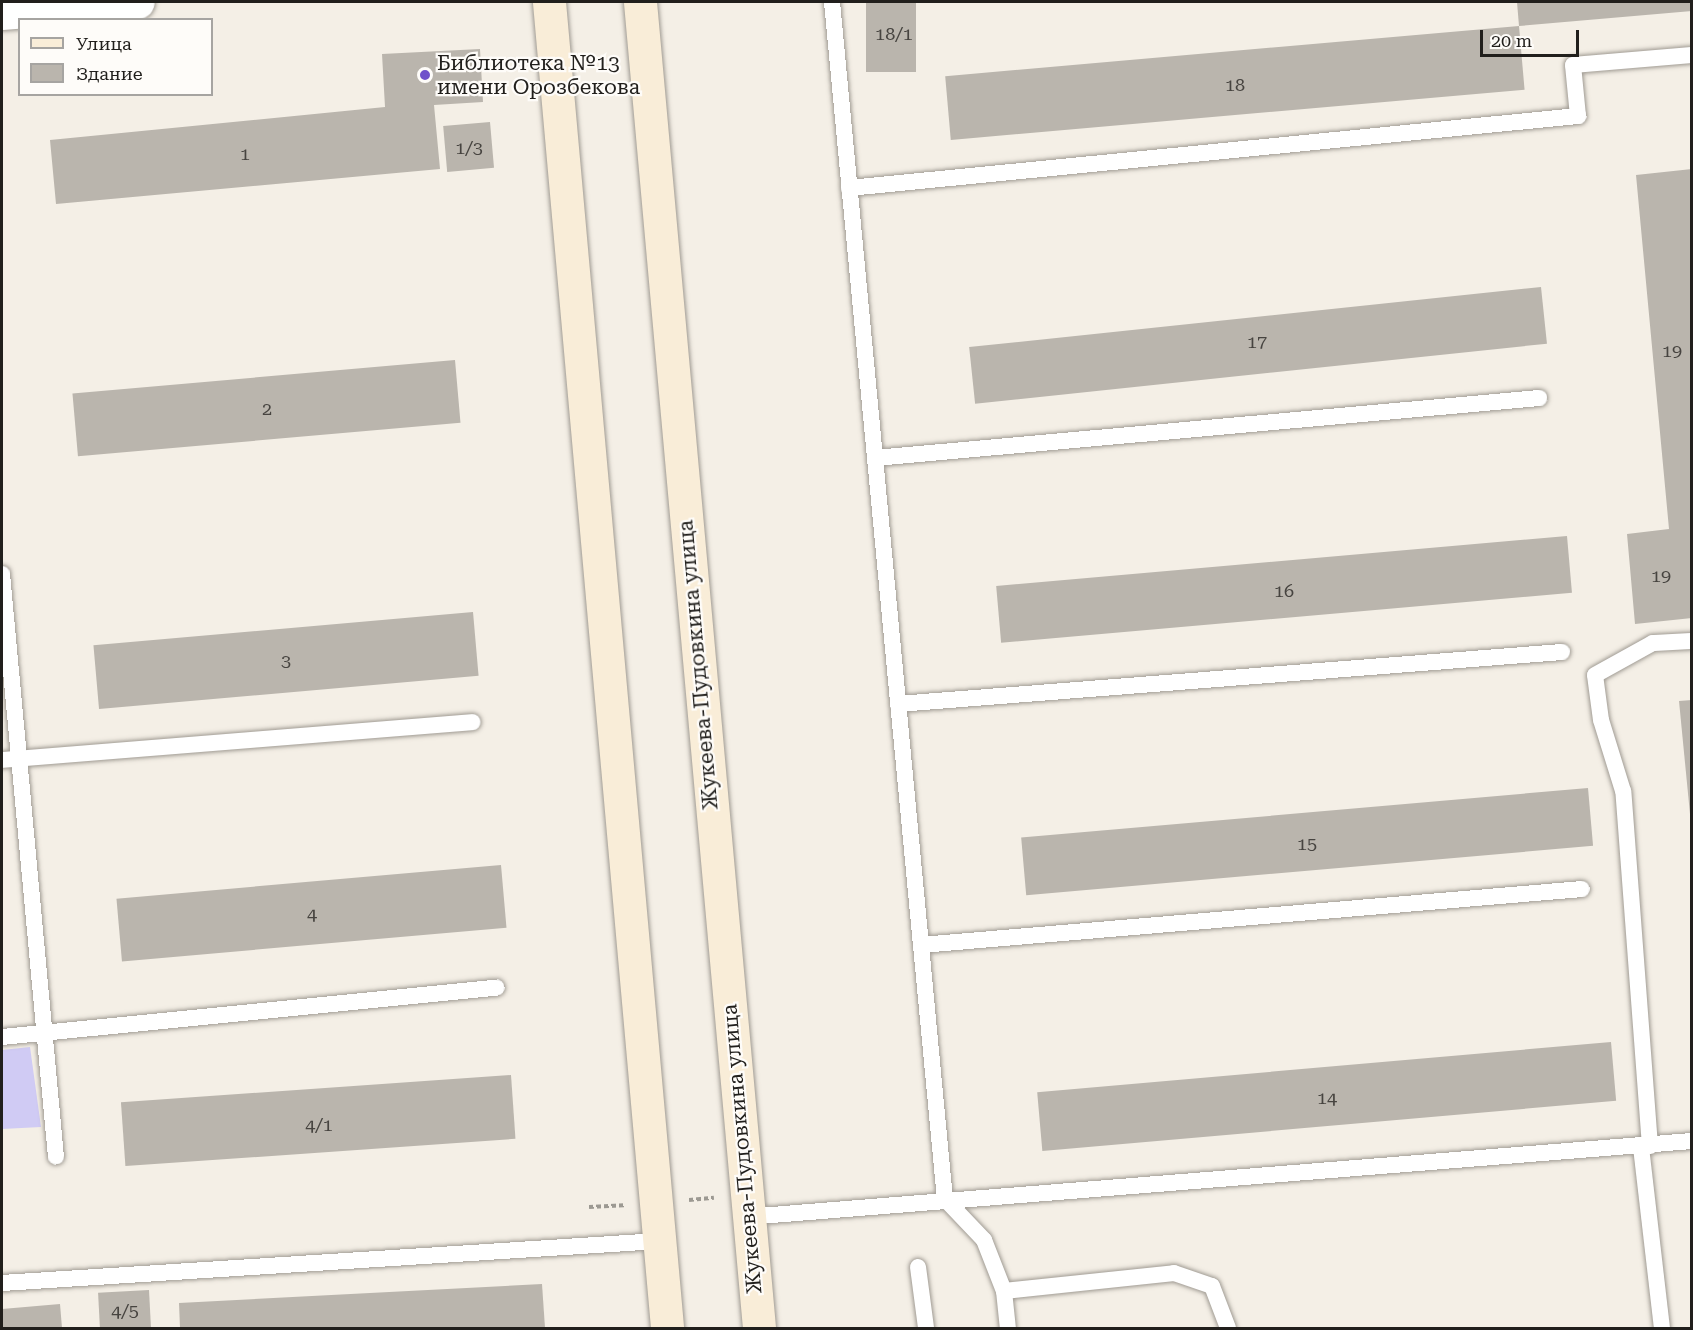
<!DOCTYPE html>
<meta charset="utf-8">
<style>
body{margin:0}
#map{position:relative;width:1693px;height:1330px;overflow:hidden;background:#f4efe6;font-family:"Roboto Serif",serif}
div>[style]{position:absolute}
.green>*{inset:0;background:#d0cbf4}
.building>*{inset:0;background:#bab5ad;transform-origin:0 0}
.path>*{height:4px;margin-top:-2px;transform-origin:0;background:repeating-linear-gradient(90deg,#9c9992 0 4.5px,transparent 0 7.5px)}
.roads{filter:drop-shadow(0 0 2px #a09b93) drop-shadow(0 0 2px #a09b93)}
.service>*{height:16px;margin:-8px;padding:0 8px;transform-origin:8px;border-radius:8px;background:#fff}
.minor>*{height:33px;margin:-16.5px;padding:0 16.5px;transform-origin:16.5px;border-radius:16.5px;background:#fff}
.secondary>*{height:33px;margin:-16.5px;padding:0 16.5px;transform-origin:16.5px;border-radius:16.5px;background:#f9edd8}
.dots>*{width:16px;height:16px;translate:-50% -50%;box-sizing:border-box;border:3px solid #fefcf9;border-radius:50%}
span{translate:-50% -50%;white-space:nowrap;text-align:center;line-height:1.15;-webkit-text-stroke:4.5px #fefcf9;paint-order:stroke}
.number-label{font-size:18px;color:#474440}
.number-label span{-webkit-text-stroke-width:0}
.poi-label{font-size:21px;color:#211f1c}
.left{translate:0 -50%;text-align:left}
.street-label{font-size:21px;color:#211f1c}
.frame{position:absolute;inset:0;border:3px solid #211f1c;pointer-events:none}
.legend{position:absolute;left:18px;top:18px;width:195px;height:78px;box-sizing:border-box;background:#fefcf9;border:2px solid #a6a4a1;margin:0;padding:8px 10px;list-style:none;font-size:18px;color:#211f1c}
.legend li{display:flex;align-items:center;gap:12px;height:30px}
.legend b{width:30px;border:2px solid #a6a4a1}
.scale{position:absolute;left:1480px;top:30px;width:99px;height:27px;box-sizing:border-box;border:3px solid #211f1c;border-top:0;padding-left:8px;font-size:18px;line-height:21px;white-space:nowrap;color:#211f1c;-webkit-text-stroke:4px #fefcf9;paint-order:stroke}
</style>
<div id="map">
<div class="green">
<i style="clip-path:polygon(30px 1047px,41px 1127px,2px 1129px,2px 1050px)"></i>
</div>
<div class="building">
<i style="left:866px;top:2px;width:50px;height:70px"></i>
<i style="clip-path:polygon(1517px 2px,1692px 2px,1692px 11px,1519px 26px)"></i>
<i style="left:1519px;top:26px;width:64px;height:576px;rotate:85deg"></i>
<i style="clip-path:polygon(480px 49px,483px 102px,434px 105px,440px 169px,56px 204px,50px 140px,385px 107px,382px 54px)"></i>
<i style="left:490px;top:122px;width:46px;height:47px;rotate:85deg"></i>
<i style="clip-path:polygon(1692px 169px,1692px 618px,1635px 624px,1627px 534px,1669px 529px,1636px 175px)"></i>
<i style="left:1541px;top:287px;width:57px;height:575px;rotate:84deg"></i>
<i style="left:455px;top:360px;width:63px;height:384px;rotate:85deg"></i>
<i style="left:1567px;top:536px;width:57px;height:573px;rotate:85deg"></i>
<i style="left:473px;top:612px;width:64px;height:381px;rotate:85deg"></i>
<i style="clip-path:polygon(1692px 700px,1692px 814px,1690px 814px,1679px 701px)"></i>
<i style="left:1588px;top:788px;width:58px;height:569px;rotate:85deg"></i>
<i style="left:501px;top:865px;width:63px;height:386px;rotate:85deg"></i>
<i style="left:1611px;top:1042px;width:59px;height:576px;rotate:85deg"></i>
<i style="left:511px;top:1075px;width:64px;height:391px;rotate:86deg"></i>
<i style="clip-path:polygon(542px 1284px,545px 1328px,180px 1328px,179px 1303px)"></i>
<i style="left:149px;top:1290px;width:38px;height:51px;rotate:87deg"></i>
<i style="clip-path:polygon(60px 1304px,62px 1328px,2px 1328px,2px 1309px)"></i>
</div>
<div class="path">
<i style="left:689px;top:1200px;width:25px;rotate:-5deg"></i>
<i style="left:589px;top:1207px;width:35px;rotate:-3deg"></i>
</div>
<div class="roads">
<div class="service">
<i style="left:832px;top:2px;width:1202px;rotate:84.61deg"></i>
<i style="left:945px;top:1199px;width:57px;rotate:46.4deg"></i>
<i style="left:984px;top:1240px;width:55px;rotate:68.6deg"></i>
<i style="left:1004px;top:1291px;width:37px;rotate:84deg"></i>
<i style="left:849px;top:188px;width:733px;rotate:-5.64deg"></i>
<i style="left:1578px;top:116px;width:51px;rotate:-95.6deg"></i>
<i style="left:1573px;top:65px;width:119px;rotate:-4.8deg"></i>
<i style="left:875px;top:458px;width:667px;rotate:-5.16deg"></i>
<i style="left:2px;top:574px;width:585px;rotate:84.71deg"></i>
<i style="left:898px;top:704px;width:666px;rotate:-4.48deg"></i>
<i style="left:2px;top:760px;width:472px;rotate:-4.6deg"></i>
<i style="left:921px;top:945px;width:663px;rotate:-4.84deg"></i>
<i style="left:2px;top:1037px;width:497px;rotate:-5.7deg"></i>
<i style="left:1650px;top:1146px;width:356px;rotate:-94.3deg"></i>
<i style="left:1623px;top:791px;width:74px;rotate:-107.2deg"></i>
<i style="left:1601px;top:720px;width:45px;rotate:-97.6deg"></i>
<i style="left:1595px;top:675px;width:66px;rotate:-28.9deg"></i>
<i style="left:1653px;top:643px;width:39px;rotate:-3deg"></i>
<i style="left:1641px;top:1147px;width:182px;rotate:83.4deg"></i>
<i style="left:747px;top:1217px;width:948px;rotate:-4.6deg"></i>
<i style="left:918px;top:1267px;width:62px;rotate:82.5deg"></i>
<i style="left:2px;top:1283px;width:657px;rotate:-3.66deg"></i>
<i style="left:1004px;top:1291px;width:171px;rotate:-6deg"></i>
<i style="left:1174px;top:1273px;width:40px;rotate:18.9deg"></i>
<i style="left:1212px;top:1286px;width:45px;rotate:69.1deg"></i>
</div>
<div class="minor">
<i style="left:2px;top:13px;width:136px;rotate:-4.6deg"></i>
</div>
<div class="secondary">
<i style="left:549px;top:2px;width:1331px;rotate:84.91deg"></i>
<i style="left:640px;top:2px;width:1331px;rotate:84.87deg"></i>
</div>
</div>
<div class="dots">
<i style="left:425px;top:75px;background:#7051ca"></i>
</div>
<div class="number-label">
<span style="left:894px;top:34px">18/1</span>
<span style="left:1235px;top:85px">18</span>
<span style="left:469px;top:148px">1/3</span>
<span style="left:245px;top:154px">1</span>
<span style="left:1257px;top:342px">17</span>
<span style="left:1672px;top:351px">19</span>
<span style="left:267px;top:409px">2</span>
<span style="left:1661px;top:576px">19</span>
<span style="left:1284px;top:591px">16</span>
<span style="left:286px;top:661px">3</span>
<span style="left:1307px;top:844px">15</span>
<span style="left:312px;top:914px">4</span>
<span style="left:1327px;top:1098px">14</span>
<span style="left:319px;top:1125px">4/1</span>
<span style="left:125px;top:1311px">4/5</span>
</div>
<div class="poi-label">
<span class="left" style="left:437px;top:75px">Библиотека №13<br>имени Орозбекова</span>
</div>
<div class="street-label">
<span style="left:698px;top:665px;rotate:-95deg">Жукеева-Пудовкина улица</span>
<span style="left:742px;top:1149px;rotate:-95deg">Жукеева-Пудовкина улица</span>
</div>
<div class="frame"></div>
<ul class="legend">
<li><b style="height:8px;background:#f9edd8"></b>Улица</li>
<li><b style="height:16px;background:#bab5ad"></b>Здание</li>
</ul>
<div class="scale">20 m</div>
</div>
